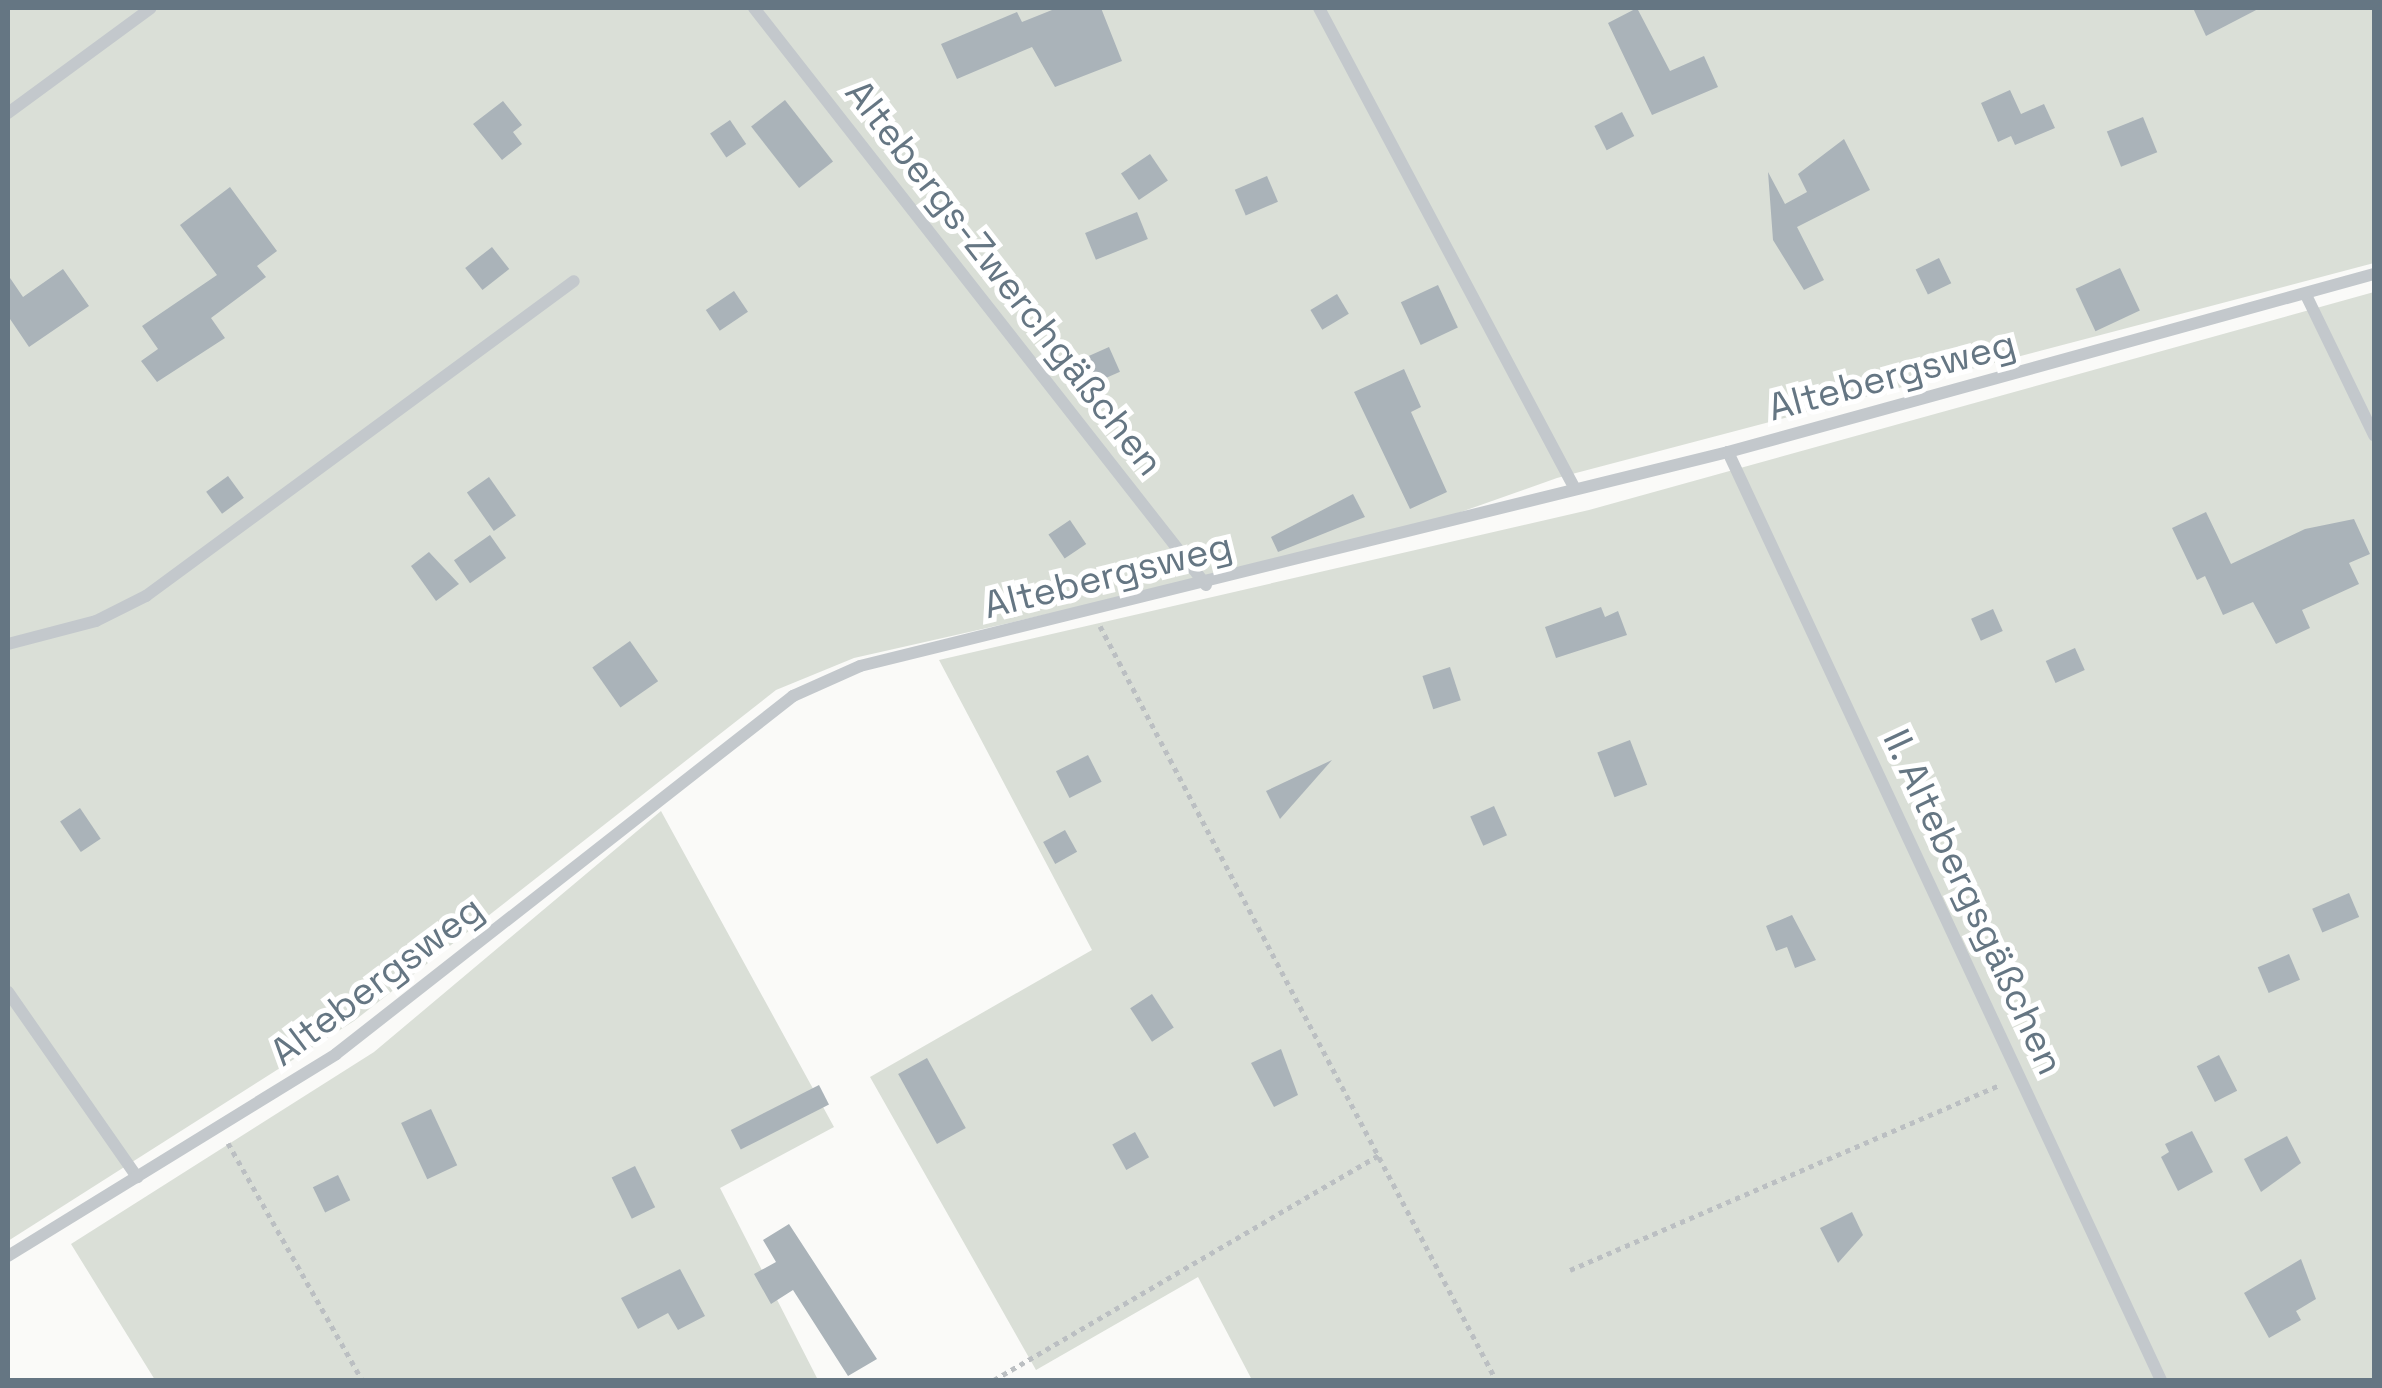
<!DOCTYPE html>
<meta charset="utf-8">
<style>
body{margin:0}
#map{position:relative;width:2382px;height:1388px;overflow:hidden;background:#fafaf8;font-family:"Space Grotesk",sans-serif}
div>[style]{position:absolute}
.green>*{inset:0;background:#dadfd7}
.building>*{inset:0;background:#aab3b9;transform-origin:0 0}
.path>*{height:5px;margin-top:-2.5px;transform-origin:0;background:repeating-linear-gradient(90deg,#bbbfc2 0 5px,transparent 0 10px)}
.lane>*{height:12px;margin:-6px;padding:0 6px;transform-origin:6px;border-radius:6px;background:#c3c8cc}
span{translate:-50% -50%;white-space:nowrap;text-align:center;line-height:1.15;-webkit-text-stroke:10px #fff;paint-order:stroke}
.street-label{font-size:38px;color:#657683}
.frame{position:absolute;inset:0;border:10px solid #657683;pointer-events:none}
</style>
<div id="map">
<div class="green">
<i style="clip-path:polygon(8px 8px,2374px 8px,2374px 263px,1557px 478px,1393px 536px,854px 658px,776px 690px,354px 1021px,8px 1241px)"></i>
<i style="clip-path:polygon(2374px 292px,2374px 1380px,1252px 1380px,1198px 1277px,1036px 1370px,870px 1077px,1092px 950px,939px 660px,1589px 510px)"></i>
<i style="clip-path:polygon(661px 811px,834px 1127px,720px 1188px,818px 1380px,155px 1380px,71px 1244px,374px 1052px)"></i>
</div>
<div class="building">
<i style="clip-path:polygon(1057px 8px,1101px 8px,1122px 61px,1055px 87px,1032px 47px,957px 79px,941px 44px,1017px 12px,1022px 22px)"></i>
<i style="clip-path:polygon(1637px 8px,1670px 71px,1704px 56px,1718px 87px,1652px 115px,1608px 23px)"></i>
<i style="clip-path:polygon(2193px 8px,2260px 8px,2206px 36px)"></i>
<i style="clip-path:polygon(2010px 90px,2021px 114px,2044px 104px,2055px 128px,2015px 145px,2011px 136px,1998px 142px,1981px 103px)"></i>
<i style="left:785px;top:100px;width:78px;height:43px;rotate:52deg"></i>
<i style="clip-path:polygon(503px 101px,522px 125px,513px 132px,522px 144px,502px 160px,473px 124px)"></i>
<i style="left:1622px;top:112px;width:27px;height:31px;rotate:63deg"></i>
<i style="left:2143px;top:117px;width:38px;height:39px;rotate:68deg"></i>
<i style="left:730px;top:120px;width:29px;height:24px;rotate:56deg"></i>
<i style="clip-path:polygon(1844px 139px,1870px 190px,1797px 227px,1824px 280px,1804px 290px,1773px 240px,1768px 172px,1785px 204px,1807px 192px,1798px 174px)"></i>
<i style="left:1150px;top:154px;width:32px;height:35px;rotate:56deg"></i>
<i style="left:1267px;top:176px;width:28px;height:35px;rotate:67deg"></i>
<i style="clip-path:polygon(230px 187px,277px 251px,257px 266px,266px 277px,211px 318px,225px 338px,157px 382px,141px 361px,158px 349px,142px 326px,217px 275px,180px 225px)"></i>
<i style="left:1137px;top:212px;width:29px;height:56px;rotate:68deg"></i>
<i style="left:492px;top:247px;width:28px;height:34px;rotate:52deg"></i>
<i style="left:1939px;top:258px;width:28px;height:26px;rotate:64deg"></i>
<i style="left:2120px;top:268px;width:47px;height:49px;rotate:65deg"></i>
<i style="clip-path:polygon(63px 269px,89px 306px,29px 347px,8px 316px,8px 275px,23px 297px)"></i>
<i style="left:1438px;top:285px;width:47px;height:41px;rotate:65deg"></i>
<i style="left:734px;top:291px;width:25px;height:34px;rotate:56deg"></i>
<i style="left:1337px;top:294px;width:23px;height:31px;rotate:59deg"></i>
<i style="left:1109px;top:347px;width:27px;height:37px;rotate:66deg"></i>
<i style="clip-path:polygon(1404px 369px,1421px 407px,1411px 412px,1447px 492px,1410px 509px,1354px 392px)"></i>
<i style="left:228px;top:476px;width:27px;height:27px;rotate:54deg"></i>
<i style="left:489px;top:477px;width:47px;height:27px;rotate:55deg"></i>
<i style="clip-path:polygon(1353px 494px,1365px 517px,1278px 552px,1271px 537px)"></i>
<i style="clip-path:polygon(2206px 512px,2231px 564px,2305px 529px,2354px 519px,2370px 554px,2349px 563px,2359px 584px,2302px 610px,2310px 628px,2276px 644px,2253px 602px,2223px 615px,2205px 576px,2197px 580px,2172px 528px)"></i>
<i style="left:1070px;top:520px;width:29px;height:26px;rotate:56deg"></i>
<i style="left:490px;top:535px;width:28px;height:44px;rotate:55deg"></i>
<i style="clip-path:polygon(429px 552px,459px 584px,436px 601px,411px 566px)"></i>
<i style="clip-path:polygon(1601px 607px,1605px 617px,1618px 611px,1627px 635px,1556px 658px,1545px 627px)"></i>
<i style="left:1993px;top:609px;width:24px;height:24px;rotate:66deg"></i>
<i style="left:630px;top:641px;width:49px;height:46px;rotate:55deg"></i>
<i style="left:2075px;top:648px;width:24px;height:32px;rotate:66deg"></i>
<i style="left:1450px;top:667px;width:35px;height:29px;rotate:72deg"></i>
<i style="left:1630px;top:740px;width:48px;height:35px;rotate:69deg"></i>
<i style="left:1088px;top:755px;width:30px;height:36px;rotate:63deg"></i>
<i style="clip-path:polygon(1332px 760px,1280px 819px,1266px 791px)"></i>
<i style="left:1494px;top:806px;width:32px;height:26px;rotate:66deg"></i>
<i style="left:80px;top:808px;width:37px;height:24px;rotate:56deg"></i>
<i style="left:1065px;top:830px;width:25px;height:25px;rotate:61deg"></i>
<i style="left:2349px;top:893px;width:26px;height:40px;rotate:67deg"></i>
<i style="clip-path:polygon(1792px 915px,1816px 960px,1795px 968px,1787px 947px,1776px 951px,1766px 926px)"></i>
<i style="left:2289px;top:954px;width:28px;height:34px;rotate:67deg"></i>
<i style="left:1152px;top:994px;width:40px;height:26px;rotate:57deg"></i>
<i style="clip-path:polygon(1281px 1049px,1298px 1095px,1274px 1107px,1251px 1063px)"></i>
<i style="left:2219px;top:1055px;width:40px;height:25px;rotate:63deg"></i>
<i style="left:927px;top:1058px;width:80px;height:33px;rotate:61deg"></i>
<i style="left:819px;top:1085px;width:22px;height:99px;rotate:63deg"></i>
<i style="left:431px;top:1109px;width:62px;height:33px;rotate:65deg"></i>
<i style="clip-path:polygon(2192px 1131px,2213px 1172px,2178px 1191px,2161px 1157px,2169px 1152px,2165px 1144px)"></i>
<i style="left:1135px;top:1132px;width:29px;height:26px;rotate:61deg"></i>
<i style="clip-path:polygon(2287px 1136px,2301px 1163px,2261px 1192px,2244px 1159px)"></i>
<i style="left:635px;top:1166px;width:46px;height:26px;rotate:64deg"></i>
<i style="left:338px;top:1175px;width:28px;height:28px;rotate:64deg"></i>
<i style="clip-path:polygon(1852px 1212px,1863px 1235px,1838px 1263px,1820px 1228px)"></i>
<i style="clip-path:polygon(789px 1224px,877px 1359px,848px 1376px,793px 1290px,771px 1304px,754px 1274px,776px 1262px,763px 1240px)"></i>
<i style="clip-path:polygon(2301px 1259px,2316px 1299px,2296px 1311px,2301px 1320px,2269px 1338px,2244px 1293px)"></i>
<i style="clip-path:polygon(680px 1269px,705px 1316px,678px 1330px,668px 1313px,638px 1329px,621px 1298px)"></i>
</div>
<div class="path">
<i style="left:1100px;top:626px;width:852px;rotate:62.29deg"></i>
<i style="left:228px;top:1143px;width:272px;rotate:60.5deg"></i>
<i style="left:1570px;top:1270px;width:469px;rotate:-23.3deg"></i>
<i style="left:994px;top:1380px;width:447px;rotate:-30.3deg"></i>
</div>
<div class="lane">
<i style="left:754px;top:8px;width:733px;rotate:51.93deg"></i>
<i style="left:1319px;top:8px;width:543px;rotate:61.97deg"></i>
<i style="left:8px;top:113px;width:177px;rotate:-36.3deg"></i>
<i style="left:2306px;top:295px;width:156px;rotate:64.1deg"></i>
<i style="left:1728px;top:452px;width:1024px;rotate:64.99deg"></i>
<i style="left:8px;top:644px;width:91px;rotate:-14.6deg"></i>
<i style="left:96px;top:621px;width:56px;rotate:-26.6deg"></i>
<i style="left:146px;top:596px;width:531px;rotate:-36.35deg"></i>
<i style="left:8px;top:992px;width:226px;rotate:55.1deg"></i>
<i style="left:8px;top:1256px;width:385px;rotate:-31.6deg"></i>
<i style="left:336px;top:1054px;width:581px;rotate:-38.07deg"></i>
<i style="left:793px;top:696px;width:73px;rotate:-24.1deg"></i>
<i style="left:860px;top:666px;width:894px;rotate:-13.85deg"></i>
<i style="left:1728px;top:452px;width:670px;rotate:-15.41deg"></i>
</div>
<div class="street-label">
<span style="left:1004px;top:278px;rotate:52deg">Altebergs-Zwerchgäßchen</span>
<span style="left:1892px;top:376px;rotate:-15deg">Altebergsweg</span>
<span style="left:1108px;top:576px;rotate:-14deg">Altebergsweg</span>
<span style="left:1973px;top:902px;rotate:65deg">II. Altebergsgäßchen</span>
<span style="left:377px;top:981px;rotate:-37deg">Altebergsweg</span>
</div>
<div class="frame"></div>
</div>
